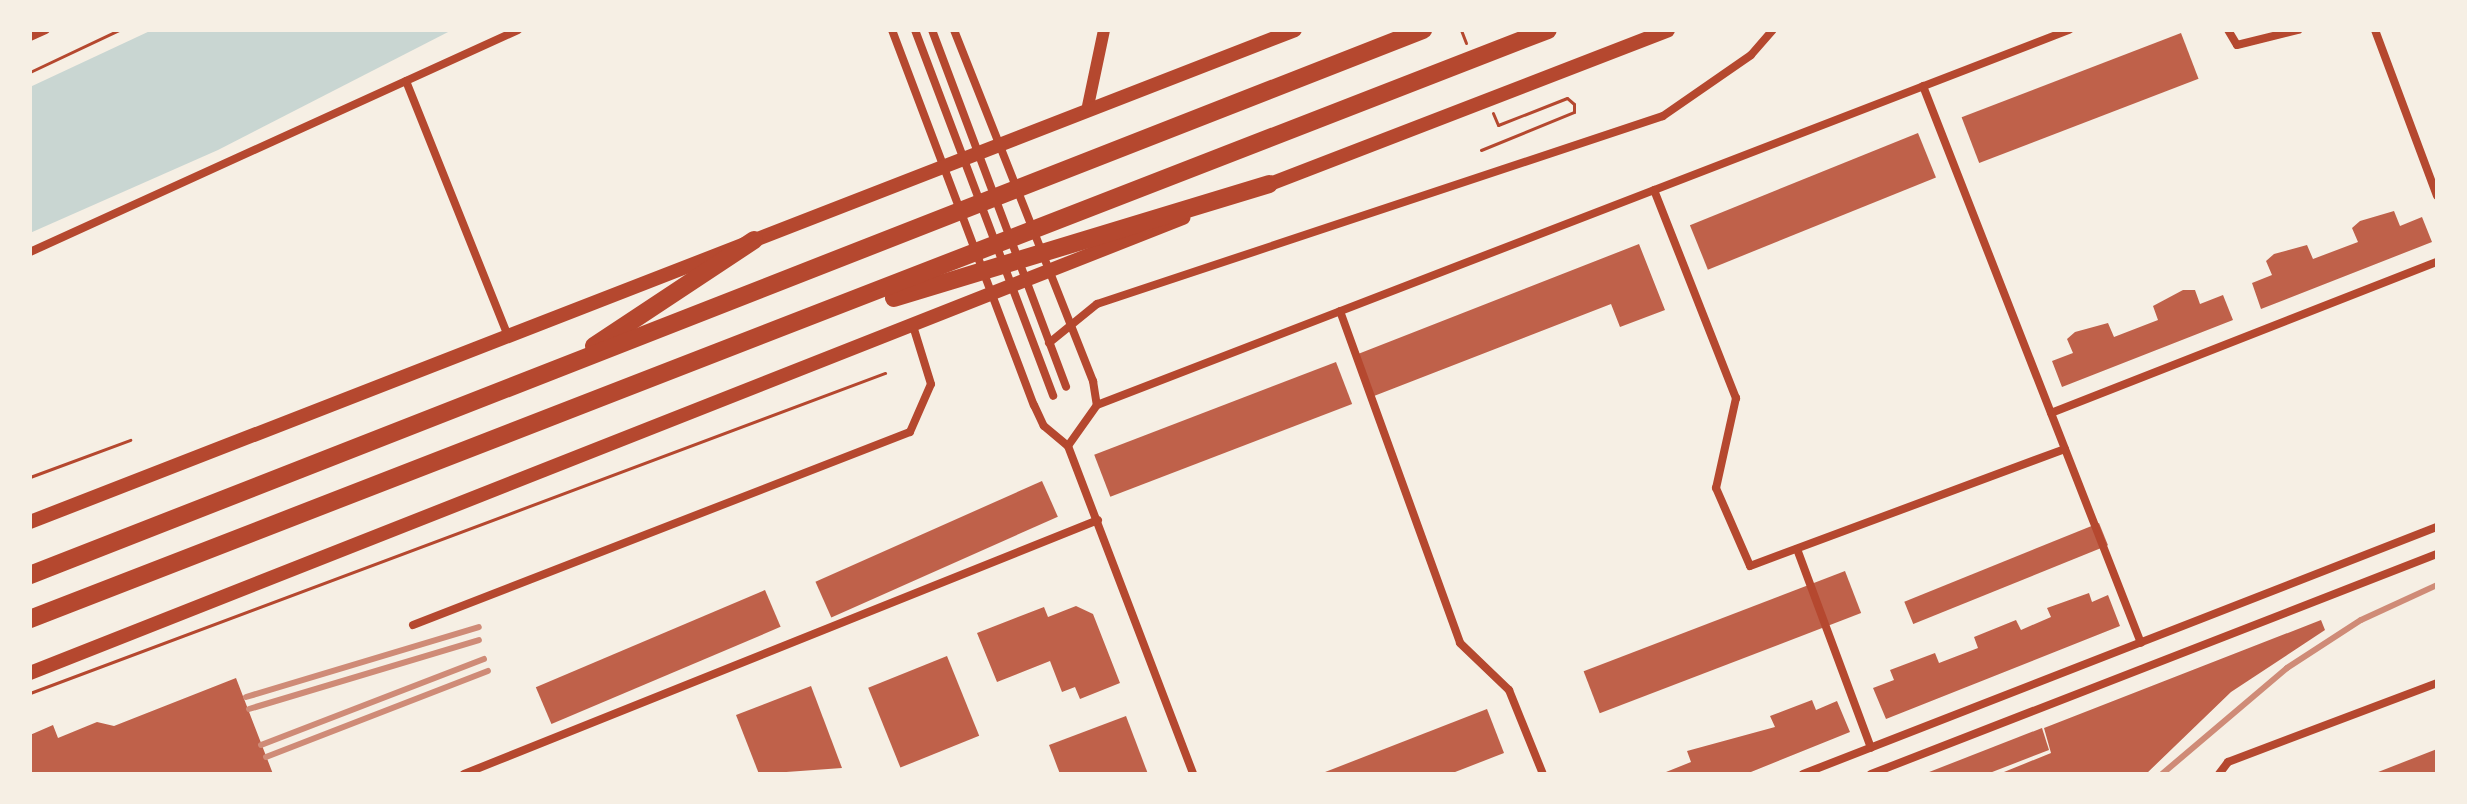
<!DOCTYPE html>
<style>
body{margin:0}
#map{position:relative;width:2467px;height:804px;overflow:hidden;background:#f6efe4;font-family:"Times New Roman",serif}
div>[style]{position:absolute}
.water>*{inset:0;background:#c9d6d2}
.building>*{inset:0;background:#bf614a;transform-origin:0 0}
.path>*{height:3px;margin:-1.5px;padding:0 1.5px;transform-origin:1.5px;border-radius:1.5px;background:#b5482f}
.minor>*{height:8px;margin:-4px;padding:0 4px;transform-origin:4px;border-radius:4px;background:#b5482f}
.tertiary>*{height:12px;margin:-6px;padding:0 6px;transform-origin:6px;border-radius:6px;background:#b5482f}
.secondary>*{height:14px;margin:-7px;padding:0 7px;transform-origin:7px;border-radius:7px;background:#b5482f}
.motorway>*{height:18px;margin:-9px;padding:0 9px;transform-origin:9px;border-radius:9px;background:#b5482f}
.rail>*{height:6px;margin:-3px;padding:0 3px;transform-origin:3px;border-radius:3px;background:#cf8b77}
span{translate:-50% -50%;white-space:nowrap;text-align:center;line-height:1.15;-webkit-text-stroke:8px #f6efe4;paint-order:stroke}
.frame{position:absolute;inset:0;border:32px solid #f6efe4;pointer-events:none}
</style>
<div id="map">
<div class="water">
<i style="clip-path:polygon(152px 30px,452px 30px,218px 150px,30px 233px,30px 87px)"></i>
</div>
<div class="building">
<i style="left:2181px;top:33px;width:49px;height:235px;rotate:69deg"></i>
<i style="left:1918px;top:133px;width:48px;height:246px;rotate:68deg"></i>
<i style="clip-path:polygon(2394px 211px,2400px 226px,2422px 217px,2432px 242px,2261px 309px,2252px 283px,2272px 275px,2266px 261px,2274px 254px,2307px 245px,2313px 259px,2358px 242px,2352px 228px,2360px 221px)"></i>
<i style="clip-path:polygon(1639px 244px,1665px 310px,1620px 327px,1611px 304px,1374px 396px,1358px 354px)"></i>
<i style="clip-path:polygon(2183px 290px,2195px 290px,2200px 304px,2223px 295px,2233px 320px,2062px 387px,2052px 361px,2073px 353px,2067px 339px,2075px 332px,2108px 323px,2114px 337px,2158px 320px,2153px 306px)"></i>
<i style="left:1336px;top:362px;width:45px;height:259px;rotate:69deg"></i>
<i style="left:1042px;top:481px;width:39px;height:248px;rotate:66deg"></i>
<i style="left:2099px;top:523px;width:24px;height:210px;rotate:68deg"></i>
<i style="left:1845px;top:571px;width:45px;height:280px;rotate:69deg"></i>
<i style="left:765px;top:590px;width:40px;height:249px;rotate:67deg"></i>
<i style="clip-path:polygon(2089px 593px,2092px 602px,2108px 595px,2120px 626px,1886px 719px,1873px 688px,1894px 680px,1890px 670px,1935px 653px,1939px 663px,1978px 648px,1974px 637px,2016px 620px,2021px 630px,2051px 617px,2047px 608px)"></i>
<i style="clip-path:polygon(1076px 606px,1093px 614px,1120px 683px,1080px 699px,1075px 687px,1062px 692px,1050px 661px,997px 682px,977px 633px,1044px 607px,1048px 617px)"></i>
<i style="clip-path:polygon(2321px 620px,2325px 630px,2231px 692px,2146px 774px,1999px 774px,2051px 753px,2044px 728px)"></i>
<i style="left:947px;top:656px;width:86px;height:85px;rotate:68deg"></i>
<i style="clip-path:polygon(236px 678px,273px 774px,30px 774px,30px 735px,53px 725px,58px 738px,97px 722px,114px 726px)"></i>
<i style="clip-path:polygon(811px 686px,842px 768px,759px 774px,736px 715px)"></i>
<i style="clip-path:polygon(1812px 700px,1816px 710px,1837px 701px,1850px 732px,1746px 774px,1661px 774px,1691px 762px,1687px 751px,1775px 727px,1770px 716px)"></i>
<i style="clip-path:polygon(1487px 709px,1504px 753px,1450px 774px,1320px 774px)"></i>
<i style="clip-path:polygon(1126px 716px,1148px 774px,1060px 774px,1049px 745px)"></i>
<i style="clip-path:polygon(2042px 728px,2049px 750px,1987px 774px,1924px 774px)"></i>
<i style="clip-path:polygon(2437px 749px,2437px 774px,2373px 774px)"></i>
</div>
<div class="path">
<i style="left:1461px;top:30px;width:14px;rotate:69deg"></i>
<i style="left:30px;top:72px;width:98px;rotate:-25.3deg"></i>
<i style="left:1481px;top:150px;width:100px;rotate:-22.2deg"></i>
<i style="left:1574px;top:112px;width:8px;rotate:-90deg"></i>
<i style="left:1574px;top:104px;width:9px;rotate:-139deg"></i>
<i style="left:1567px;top:98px;width:74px;rotate:158.6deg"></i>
<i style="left:1498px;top:125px;width:13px;rotate:-113deg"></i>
<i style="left:30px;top:477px;width:107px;rotate:-20.3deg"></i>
<i style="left:30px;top:693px;width:913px;rotate:-20.52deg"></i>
</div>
<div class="minor">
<i style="left:892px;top:30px;width:401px;rotate:69.3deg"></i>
<i style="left:1034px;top:405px;width:23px;rotate:65deg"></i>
<i style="left:1044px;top:426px;width:31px;rotate:40deg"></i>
<i style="left:915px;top:30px;width:391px;rotate:69.3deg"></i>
<i style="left:932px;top:30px;width:381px;rotate:69.4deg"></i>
<i style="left:954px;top:30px;width:378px;rotate:68.4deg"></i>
<i style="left:1093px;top:381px;width:24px;rotate:81deg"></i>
<i style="left:1097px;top:405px;width:50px;rotate:125.3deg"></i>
<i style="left:1068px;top:446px;width:351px;rotate:69.1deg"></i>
<i style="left:2228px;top:30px;width:17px;rotate:59deg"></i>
<i style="left:2237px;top:45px;width:63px;rotate:-13.8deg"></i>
<i style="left:2375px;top:30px;width:177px;rotate:69.5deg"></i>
<i style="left:30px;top:37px;width:17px;rotate:-24deg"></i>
<i style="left:406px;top:81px;width:275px;rotate:68.2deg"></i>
<i style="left:1923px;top:86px;width:598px;rotate:68.63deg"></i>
<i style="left:1654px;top:190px;width:224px;rotate:68.5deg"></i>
<i style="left:1736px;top:398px;width:92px;rotate:102.5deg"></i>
<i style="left:1716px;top:488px;width:85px;rotate:66.4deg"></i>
<i style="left:1750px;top:566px;width:336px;rotate:-20.4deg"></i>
<i style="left:30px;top:252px;width:536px;rotate:-24.46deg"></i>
<i style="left:1340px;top:311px;width:353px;rotate:70.1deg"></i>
<i style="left:1460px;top:643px;width:68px;rotate:43.8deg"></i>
<i style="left:1509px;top:690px;width:91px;rotate:68deg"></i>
<i style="left:1049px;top:343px;width:62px;rotate:-39.1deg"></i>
<i style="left:1097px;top:304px;width:596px;rotate:-18.37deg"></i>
<i style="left:1663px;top:116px;width:107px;rotate:-34.7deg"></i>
<i style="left:1751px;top:55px;width:33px;rotate:-49deg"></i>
<i style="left:1097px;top:405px;width:1042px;rotate:-21.1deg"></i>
<i style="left:2051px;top:413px;width:414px;rotate:-21.4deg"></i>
<i style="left:1797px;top:549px;width:212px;rotate:69.6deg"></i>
<i style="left:413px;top:625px;width:533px;rotate:-21.22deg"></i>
<i style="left:910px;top:432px;width:52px;rotate:-66.4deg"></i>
<i style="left:931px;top:384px;width:61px;rotate:-107.2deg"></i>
<i style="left:464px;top:774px;width:683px;rotate:-21.83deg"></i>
<i style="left:1803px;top:774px;width:680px;rotate:-21.29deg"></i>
<i style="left:1871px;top:774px;width:607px;rotate:-21.24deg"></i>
<i style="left:2219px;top:774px;width:15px;rotate:-53deg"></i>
<i style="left:2228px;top:762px;width:223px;rotate:-20.7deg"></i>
</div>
<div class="tertiary">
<i style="left:1088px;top:106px;width:78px;rotate:-78.1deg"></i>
</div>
<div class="secondary">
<i style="left:1262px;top:187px;width:435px;rotate:-21.1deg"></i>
<i style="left:30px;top:522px;width:1357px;rotate:-21.25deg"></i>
<i style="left:30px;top:673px;width:1240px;rotate:-21.54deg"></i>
</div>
<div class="motorway">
<i style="left:894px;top:298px;width:392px;rotate:-16.9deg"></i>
<i style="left:594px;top:346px;width:192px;rotate:-33.5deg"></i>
<i style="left:30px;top:575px;width:1496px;rotate:-21.37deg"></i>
<i style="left:30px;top:619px;width:1628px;rotate:-21.21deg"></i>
</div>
<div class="rail">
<i style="left:246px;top:697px;width:243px;rotate:-16.7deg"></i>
<i style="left:249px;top:709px;width:240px;rotate:-16.7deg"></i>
<i style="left:261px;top:745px;width:239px;rotate:-21.1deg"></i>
<i style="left:266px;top:757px;width:238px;rotate:-21.2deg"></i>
<i style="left:2162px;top:774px;width:164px;rotate:-40.3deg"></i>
<i style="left:2287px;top:668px;width:88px;rotate:-33deg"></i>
<i style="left:2361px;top:620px;width:84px;rotate:-24.7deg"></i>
</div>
<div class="frame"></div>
</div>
